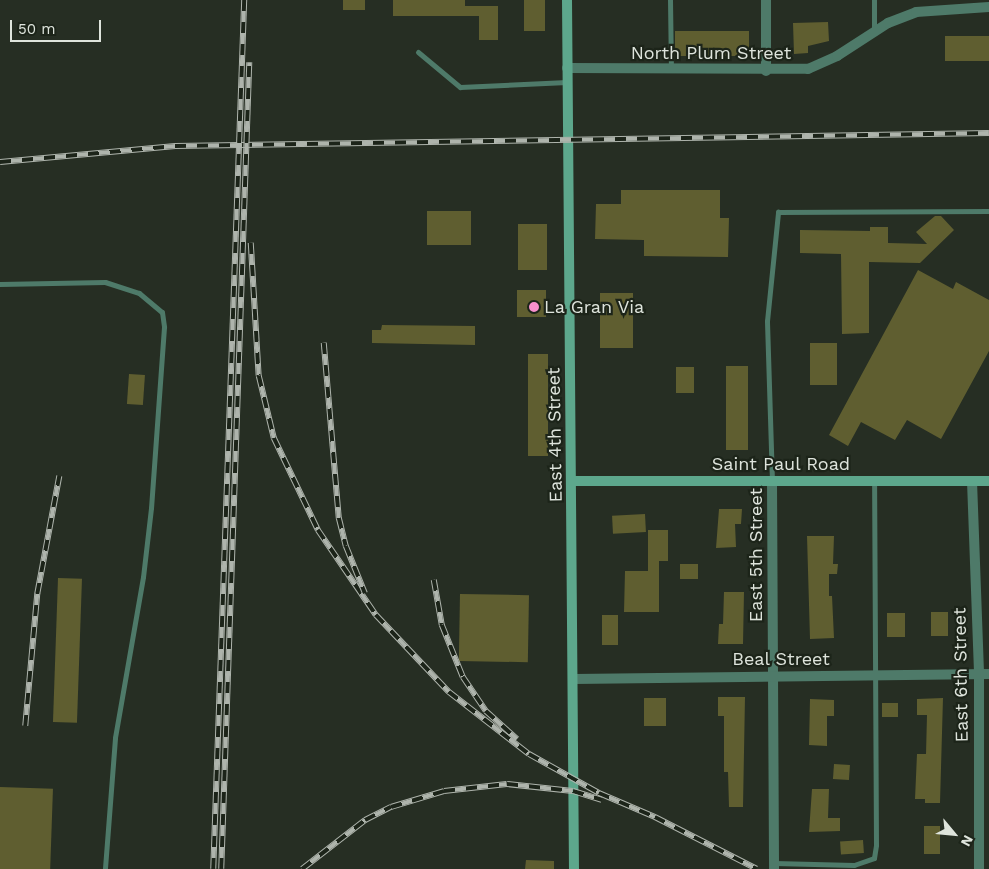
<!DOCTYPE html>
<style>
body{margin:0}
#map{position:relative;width:989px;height:869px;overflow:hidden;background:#262e23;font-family:"Work Sans",sans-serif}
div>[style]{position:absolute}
.building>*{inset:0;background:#5f5e30;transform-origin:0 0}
.lane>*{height:5px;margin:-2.5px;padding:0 2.5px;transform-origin:2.5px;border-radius:2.5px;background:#4e7a69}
.street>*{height:10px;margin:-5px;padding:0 5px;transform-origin:5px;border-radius:5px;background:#4e7a69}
.secondary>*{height:10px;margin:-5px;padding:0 5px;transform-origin:5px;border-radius:5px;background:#5da78c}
.rail>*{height:5.5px;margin-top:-2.75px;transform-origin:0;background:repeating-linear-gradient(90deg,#1c2419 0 11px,#aeb4ac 0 22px);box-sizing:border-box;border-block:1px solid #aeb4ac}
.dots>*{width:14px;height:14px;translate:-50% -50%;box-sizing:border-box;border:2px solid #1c2419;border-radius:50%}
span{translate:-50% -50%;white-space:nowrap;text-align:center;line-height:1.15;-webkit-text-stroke:4.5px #1c2419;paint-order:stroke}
.street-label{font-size:18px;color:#dee4dc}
.poi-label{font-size:18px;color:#dee4dc}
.left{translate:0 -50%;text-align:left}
.north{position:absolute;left:929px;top:809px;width:50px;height:50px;-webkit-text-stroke:4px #1c2419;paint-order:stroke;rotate:118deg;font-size:14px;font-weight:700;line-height:20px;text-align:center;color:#dee4dc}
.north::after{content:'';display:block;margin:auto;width:18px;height:22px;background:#dee4dc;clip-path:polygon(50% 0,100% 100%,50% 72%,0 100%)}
.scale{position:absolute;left:10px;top:20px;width:91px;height:22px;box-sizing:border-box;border:2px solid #dee4dc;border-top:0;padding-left:6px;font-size:15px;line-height:18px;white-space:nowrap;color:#dee4dc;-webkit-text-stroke:4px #1c2419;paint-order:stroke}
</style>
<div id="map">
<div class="building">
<i style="left:343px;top:0;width:22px;height:10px"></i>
<i style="clip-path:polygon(393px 0,465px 0,465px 6px,498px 6px,498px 40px,479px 40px,479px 16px,393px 16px)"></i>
<i style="left:524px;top:0;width:21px;height:31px"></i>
<i style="clip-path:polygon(828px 22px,829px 41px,808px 46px,808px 53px,794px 54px,793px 23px)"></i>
<i style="left:749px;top:31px;width:25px;height:74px;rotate:90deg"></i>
<i style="left:989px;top:36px;width:25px;height:44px;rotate:90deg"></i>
<i style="clip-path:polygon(621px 190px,720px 190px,720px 218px,729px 218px,728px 257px,644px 256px,644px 240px,595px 239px,596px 204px,621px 204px)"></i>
<i style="left:427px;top:211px;width:44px;height:34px"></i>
<i style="clip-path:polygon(935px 216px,941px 216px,954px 230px,920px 263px,869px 262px,869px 333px,842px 334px,841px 254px,800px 253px,800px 230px,870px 231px,870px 227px,888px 227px,888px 243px,927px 244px,916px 232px)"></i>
<i style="left:518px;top:224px;width:29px;height:46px"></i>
<i style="clip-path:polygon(918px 270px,953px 289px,956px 282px,989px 300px,989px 351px,941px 439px,907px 420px,895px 440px,861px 422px,848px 446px,829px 435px)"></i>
<i style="left:517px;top:290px;width:29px;height:27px"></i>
<i style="left:600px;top:293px;width:33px;height:55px"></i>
<i style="clip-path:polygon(382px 325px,475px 326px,475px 345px,372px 343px,372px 330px,381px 330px)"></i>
<i style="left:810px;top:343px;width:27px;height:42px"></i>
<i style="left:528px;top:354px;width:20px;height:102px"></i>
<i style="left:726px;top:366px;width:22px;height:84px"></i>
<i style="left:676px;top:367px;width:18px;height:26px"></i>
<i style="left:129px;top:374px;width:16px;height:30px;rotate:4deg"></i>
<i style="clip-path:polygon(719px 509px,742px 509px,741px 524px,735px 524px,736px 547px,716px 548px)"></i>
<i style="left:645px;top:514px;width:18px;height:33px;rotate:87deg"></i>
<i style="clip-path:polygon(648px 530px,668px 530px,668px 561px,659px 561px,659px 612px,624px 612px,625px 571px,648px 571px)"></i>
<i style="clip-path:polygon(807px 536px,834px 536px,833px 564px,838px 564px,837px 574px,829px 574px,829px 596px,832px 596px,834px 638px,810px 639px)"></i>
<i style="left:698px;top:564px;width:15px;height:18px;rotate:90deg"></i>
<i style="left:58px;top:578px;width:24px;height:144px;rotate:2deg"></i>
<i style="clip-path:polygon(724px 592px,744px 592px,743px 644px,718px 644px,719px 624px,723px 624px)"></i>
<i style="left:460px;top:594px;width:69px;height:67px;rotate:1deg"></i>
<i style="left:931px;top:612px;width:17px;height:24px"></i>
<i style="left:887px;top:613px;width:18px;height:24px"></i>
<i style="left:602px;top:615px;width:16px;height:30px"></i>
<i style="clip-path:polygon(718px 697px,745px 697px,743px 807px,729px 807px,728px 772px,724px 772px,724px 716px,718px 716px)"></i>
<i style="left:666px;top:698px;width:28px;height:22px;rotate:90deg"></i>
<i style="clip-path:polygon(943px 698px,940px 803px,925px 803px,925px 799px,915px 799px,917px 754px,926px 754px,927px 715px,917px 715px,917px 699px)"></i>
<i style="clip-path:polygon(810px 699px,834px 700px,834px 716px,827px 716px,827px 746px,809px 745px)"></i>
<i style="left:882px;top:703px;width:16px;height:14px"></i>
<i style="left:834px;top:764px;width:16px;height:15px;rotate:4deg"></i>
<i style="left:0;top:787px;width:53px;height:82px;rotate:2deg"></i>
<i style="clip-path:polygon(812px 789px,829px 789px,828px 818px,840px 818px,840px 831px,809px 832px)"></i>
<i style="left:924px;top:826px;width:16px;height:28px"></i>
<i style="left:863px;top:840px;width:13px;height:23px;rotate:86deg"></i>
<i style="clip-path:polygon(526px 860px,554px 861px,554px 869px,525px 869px)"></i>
</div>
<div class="lane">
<i style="left:670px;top:0;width:69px;rotate:89.2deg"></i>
<i style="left:874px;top:0;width:32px;rotate:90deg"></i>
<i style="left:418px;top:52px;width:55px;rotate:39.8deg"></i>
<i style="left:460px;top:87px;width:107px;rotate:-2.7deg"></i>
<i style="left:0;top:284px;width:105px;rotate:-1.1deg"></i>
<i style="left:105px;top:282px;width:36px;rotate:18deg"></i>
<i style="left:139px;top:293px;width:30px;rotate:40deg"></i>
<i style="left:162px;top:312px;width:15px;rotate:82deg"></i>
<i style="left:164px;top:327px;width:181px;rotate:94.1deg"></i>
<i style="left:151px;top:508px;width:69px;rotate:96.6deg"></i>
<i style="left:143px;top:577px;width:163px;rotate:99.9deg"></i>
<i style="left:115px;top:738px;width:131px;rotate:94.4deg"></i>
<i style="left:772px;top:481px;width:160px;rotate:-91.8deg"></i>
<i style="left:767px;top:321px;width:110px;rotate:-84.2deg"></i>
<i style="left:778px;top:212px;width:211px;rotate:-0.3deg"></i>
<i style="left:774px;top:863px;width:80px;rotate:1.4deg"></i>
<i style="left:854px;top:865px;width:21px;rotate:-19deg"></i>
<i style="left:874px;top:858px;width:13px;rotate:-81deg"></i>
<i style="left:876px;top:845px;width:364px;rotate:-90.3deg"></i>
</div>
<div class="street">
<i style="left:766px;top:0;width:71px;rotate:90deg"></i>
<i style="left:567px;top:68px;width:241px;rotate:0.2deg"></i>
<i style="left:808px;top:69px;width:32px;rotate:-24deg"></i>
<i style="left:837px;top:56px;width:61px;rotate:-32.9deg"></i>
<i style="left:888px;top:23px;width:30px;rotate:-21deg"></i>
<i style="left:916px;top:12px;width:73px;rotate:-3.9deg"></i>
<i style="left:772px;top:481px;width:388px;rotate:89.7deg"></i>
<i style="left:972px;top:481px;width:193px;rotate:87.9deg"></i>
<i style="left:979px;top:674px;width:195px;rotate:90deg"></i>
<i style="left:574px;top:679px;width:415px;rotate:-0.7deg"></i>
</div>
<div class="secondary">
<i style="left:567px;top:0;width:869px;rotate:89.54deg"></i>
<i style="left:572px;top:481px;width:417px"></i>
</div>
<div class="rail">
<i style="left:0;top:162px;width:176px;rotate:-5.2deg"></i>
<i style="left:175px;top:146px;width:814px;rotate:-0.91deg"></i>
<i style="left:251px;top:243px;width:133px;rotate:86.6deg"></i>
<i style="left:259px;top:376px;width:64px;rotate:76.4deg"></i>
<i style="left:274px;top:438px;width:102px;rotate:64.4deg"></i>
<i style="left:318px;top:530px;width:103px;rotate:55.7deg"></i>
<i style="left:376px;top:615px;width:106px;rotate:46.5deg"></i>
<i style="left:449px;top:692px;width:101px;rotate:37.8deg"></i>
<i style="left:529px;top:754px;width:80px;rotate:29.1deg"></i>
<i style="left:599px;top:793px;width:61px;rotate:23.2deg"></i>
<i style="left:655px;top:817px;width:114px;rotate:27deg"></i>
<i style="left:324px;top:343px;width:176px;rotate:85.1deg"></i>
<i style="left:339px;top:518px;width:29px;rotate:76deg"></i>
<i style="left:346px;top:546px;width:51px;rotate:68deg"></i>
<i style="left:434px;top:580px;width:46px;rotate:79.9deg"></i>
<i style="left:442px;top:625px;width:56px;rotate:68deg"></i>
<i style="left:463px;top:677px;width:41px;rotate:55.9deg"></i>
<i style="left:486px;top:711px;width:42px;rotate:42.1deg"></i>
<i style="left:25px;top:726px;width:133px;rotate:-84.8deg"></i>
<i style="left:37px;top:594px;width:120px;rotate:-79.4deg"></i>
<i style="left:213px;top:869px;width:870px;rotate:-87.96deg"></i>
<i style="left:221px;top:869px;width:807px;rotate:-88.01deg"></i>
<i style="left:302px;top:869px;width:80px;rotate:-37.9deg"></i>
<i style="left:365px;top:820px;width:29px;rotate:-27deg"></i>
<i style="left:391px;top:807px;width:55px;rotate:-16.8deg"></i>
<i style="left:444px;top:791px;width:63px;rotate:-6.3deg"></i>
<i style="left:507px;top:784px;width:66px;rotate:6.1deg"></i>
<i style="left:573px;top:791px;width:30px;rotate:17deg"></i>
</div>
<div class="dots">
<i style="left:534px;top:307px;background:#f890cc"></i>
</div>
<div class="street-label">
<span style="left:711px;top:53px">North Plum Street</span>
<span style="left:555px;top:435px;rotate:-91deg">East 4th Street</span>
<span style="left:781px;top:464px">Saint Paul Road</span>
<span style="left:756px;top:555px;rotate:-90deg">East 5th Street</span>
<span style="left:781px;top:659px">Beal Street</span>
<span style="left:961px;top:675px;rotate:-91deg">East 6th Street</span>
</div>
<div class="poi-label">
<span class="left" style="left:544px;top:307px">La Gran Via</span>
</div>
<div class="north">N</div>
<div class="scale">50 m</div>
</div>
